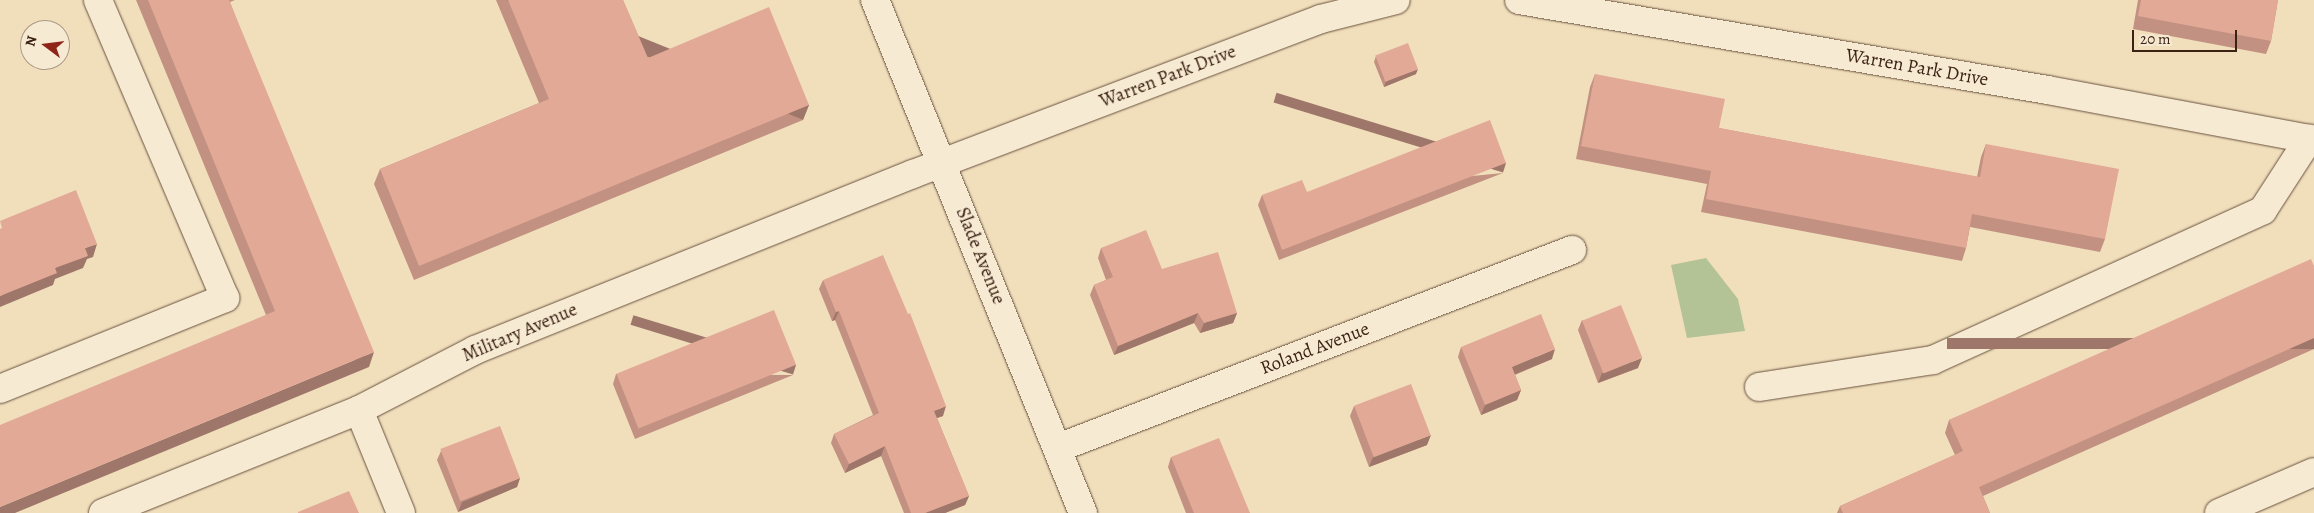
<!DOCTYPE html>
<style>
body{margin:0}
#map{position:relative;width:2314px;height:513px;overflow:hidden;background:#f1dfbc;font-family:Alegreya,serif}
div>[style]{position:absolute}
.green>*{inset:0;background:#b4c395}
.roads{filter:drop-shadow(0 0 1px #69513e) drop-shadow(0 0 1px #69513e)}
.minor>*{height:28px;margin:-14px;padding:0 14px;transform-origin:14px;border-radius:14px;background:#f6ead3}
.wall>*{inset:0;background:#c29182}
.shaded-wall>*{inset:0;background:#9e766a;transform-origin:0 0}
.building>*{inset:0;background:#e2a997;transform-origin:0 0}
span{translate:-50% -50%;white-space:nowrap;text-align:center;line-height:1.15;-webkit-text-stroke:5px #f6ead3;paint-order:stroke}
.street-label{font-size:19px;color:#3c2214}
.north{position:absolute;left:20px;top:20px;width:50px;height:50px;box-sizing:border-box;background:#f6ead3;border:1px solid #ac9a87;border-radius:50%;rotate:285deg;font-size:14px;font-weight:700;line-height:20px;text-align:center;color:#3c2214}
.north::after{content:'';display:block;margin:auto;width:18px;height:22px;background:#8f2418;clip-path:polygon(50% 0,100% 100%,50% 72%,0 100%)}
.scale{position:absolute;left:2132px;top:30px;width:105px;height:22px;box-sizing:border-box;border:2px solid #3c2214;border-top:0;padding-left:6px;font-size:15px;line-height:18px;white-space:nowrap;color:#3c2214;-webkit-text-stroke:4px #f6ead3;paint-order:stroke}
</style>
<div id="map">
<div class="green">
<i style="clip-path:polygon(1706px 258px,1738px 299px,1745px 331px,1687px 338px,1671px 265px)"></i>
</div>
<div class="roads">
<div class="minor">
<i style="left:875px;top:0;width:554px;rotate:67.93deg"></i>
<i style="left:1519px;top:0;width:537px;rotate:9.66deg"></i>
<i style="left:2048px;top:90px;width:271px;rotate:10.6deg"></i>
<i style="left:1759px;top:387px;width:176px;rotate:-8.8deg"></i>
<i style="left:1933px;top:360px;width:362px;rotate:-24.4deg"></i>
<i style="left:2263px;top:210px;width:85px;rotate:-57.1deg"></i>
<i style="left:0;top:389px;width:243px;rotate:-22deg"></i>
<i style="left:225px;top:298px;width:324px;rotate:-113.1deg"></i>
<i style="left:359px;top:410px;width:111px;rotate:67.8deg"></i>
<i style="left:1058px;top:448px;width:551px;rotate:-21.07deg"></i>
<i style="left:103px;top:513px;width:276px;rotate:-21.9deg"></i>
<i style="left:359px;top:410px;width:131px;rotate:-27.3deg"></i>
<i style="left:475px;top:350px;width:472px;rotate:-21.9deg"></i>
<i style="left:913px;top:174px;width:436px;rotate:-20.8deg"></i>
<i style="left:1321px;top:19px;width:77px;rotate:-14.2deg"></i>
<i style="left:2219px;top:513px;width:103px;rotate:-23.3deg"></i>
</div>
</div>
<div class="wall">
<i style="clip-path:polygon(136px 0,235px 0,230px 2px,369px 367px,266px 315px)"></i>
<i style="clip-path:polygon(496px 0,623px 0,648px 58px,809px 105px,803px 120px,414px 280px,374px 184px,380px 169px,539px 103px)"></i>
<i style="clip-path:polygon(2138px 0,2278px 0,2271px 41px,2266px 54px,2133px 29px)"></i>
<i style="clip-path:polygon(1376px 56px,1416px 74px,1384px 87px,1374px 62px)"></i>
<i style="clip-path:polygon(1595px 74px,1719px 128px,1977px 177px,1981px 157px,1986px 144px,2105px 239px,2100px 252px,1970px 227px,1966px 248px,1962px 261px,1701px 212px,1707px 184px,1576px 159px,1590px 87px)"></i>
<i style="clip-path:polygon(1503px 173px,1279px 260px,1258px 205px,1262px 195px,1307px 192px)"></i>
<i style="clip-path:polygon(1101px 248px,1162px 269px,1237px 313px,1233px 323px,1200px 333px,1194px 323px,1114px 355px,1090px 295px,1094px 285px,1106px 280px,1098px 258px)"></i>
<i style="clip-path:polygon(2314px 266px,2314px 349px,1983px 496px,1990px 513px,1837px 513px,1840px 506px,1955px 455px,1945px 433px,1949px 420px)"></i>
<i style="clip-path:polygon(823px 280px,943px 416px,937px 418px,969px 496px,965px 505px,945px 513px,904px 513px,881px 456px,845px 473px,831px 443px,834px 434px,873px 415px,835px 320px,832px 321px,819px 289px)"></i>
<i style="clip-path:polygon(1582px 320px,1638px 368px,1598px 383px,1578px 330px)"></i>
<i style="clip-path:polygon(1461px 347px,1552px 359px,1515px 375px,1521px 390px,1517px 400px,1481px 415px,1458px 357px)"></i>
<i style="clip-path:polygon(616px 374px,793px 375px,635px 439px,613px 384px)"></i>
<i style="clip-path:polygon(1354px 406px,1427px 445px,1369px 467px,1350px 416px)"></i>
<i style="clip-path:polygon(441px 451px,520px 478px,517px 487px,458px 512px,437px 460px)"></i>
<i style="clip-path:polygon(1171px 457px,1250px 513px,1186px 513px,1168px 467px)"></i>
</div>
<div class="shaded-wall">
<i style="clip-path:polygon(1418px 69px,1416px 74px,1384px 87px,1386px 81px)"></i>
<i style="left:809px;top:105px;width:16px;height:422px;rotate:112deg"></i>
<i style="left:1506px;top:163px;width:10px;height:240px;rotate:107deg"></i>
<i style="clip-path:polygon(97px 244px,93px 257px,87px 259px,83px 268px,55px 279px,53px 285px,0 307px,0 296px,55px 268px,85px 248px)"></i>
<i style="clip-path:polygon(839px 311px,835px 320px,832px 321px,836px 312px)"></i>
<i style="clip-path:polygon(1198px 313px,1194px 323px,1114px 355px,1118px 346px)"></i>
<i style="clip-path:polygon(1237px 313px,1233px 323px,1200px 333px,1204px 323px)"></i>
<i style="left:2314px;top:338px;width:11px;height:367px;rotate:90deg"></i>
<i style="clip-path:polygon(1555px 349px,1552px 359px,1508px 377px,1512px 367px)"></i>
<i style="clip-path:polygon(374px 352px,369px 367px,15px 513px,0 513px,0 507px)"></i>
<i style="clip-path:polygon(1642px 358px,1638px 368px,1598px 383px,1602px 373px)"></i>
<i style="left:796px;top:365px;width:10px;height:170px;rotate:107deg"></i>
<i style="clip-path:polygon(1521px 390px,1517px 400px,1481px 415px,1485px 405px)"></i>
<i style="clip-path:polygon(946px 406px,943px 416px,931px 420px,934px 411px)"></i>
<i style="clip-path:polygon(1431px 435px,1427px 445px,1369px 467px,1373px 457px)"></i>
<i style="clip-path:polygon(885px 446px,881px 456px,845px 473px,849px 464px)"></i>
<i style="clip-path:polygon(520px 478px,517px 487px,458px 512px,462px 502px)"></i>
<i style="clip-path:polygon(969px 496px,965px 505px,945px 513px,925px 513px)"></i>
</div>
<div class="building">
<i style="clip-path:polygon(148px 0,229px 0,374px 352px,0 507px,0 425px,275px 311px)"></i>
<i style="clip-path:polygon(508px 0,623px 0,648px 58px,769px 7px,809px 105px,419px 266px,380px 169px,549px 99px)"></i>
<i style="clip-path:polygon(2141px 0,2278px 0,2271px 41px,2138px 16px)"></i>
<i style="left:1408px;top:43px;width:28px;height:35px;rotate:69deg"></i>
<i style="clip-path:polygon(1595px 74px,1725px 99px,1719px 128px,1980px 177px,1986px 144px,2119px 169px,2105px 239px,1972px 214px,1966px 248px,1706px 199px,1711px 171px,1581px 146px)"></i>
<i style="clip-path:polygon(1490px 120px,1506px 163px,1282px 250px,1262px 195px,1302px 180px,1307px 192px)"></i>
<i style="clip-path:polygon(76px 190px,97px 244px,85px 248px,88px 256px,55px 268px,57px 273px,0 296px,0 229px,2px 228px,0 221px)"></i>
<i style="clip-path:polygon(1146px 230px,1162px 269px,1218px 252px,1237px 313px,1204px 323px,1198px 313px,1118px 346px,1094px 285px,1113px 277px,1101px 248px)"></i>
<i style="clip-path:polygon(883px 255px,908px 314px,910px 313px,946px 406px,934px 411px,969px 496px,925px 513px,911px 513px,885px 446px,849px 464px,834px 434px,879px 413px,839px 311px,836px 312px,823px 280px)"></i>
<i style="clip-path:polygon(2311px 259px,2314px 266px,2314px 338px,1979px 487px,1990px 513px,1843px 513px,1840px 506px,1963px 451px,1949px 420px)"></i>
<i style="left:1621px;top:305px;width:57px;height:42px;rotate:68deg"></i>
<i style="left:774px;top:310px;width:59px;height:170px;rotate:68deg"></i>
<i style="clip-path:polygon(1541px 314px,1555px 349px,1512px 367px,1521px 390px,1485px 405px,1461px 347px)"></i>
<i style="left:1411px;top:384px;width:55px;height:61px;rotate:69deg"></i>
<i style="left:500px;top:426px;width:56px;height:64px;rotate:69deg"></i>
<i style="clip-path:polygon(1219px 438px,1250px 513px,1194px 513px,1171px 457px)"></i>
<i style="clip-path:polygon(349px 491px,359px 513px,298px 513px,298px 512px)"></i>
</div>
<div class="street-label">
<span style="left:1917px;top:68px;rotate:10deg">Warren Park Drive</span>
<span style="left:1168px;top:77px;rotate:-21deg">Warren Park Drive</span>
<span style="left:980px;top:256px;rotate:68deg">Slade Avenue</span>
<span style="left:520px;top:333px;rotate:-23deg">Military Avenue</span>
<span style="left:1315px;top:349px;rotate:-21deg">Roland Avenue</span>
</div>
<div class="north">N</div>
<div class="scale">20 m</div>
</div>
